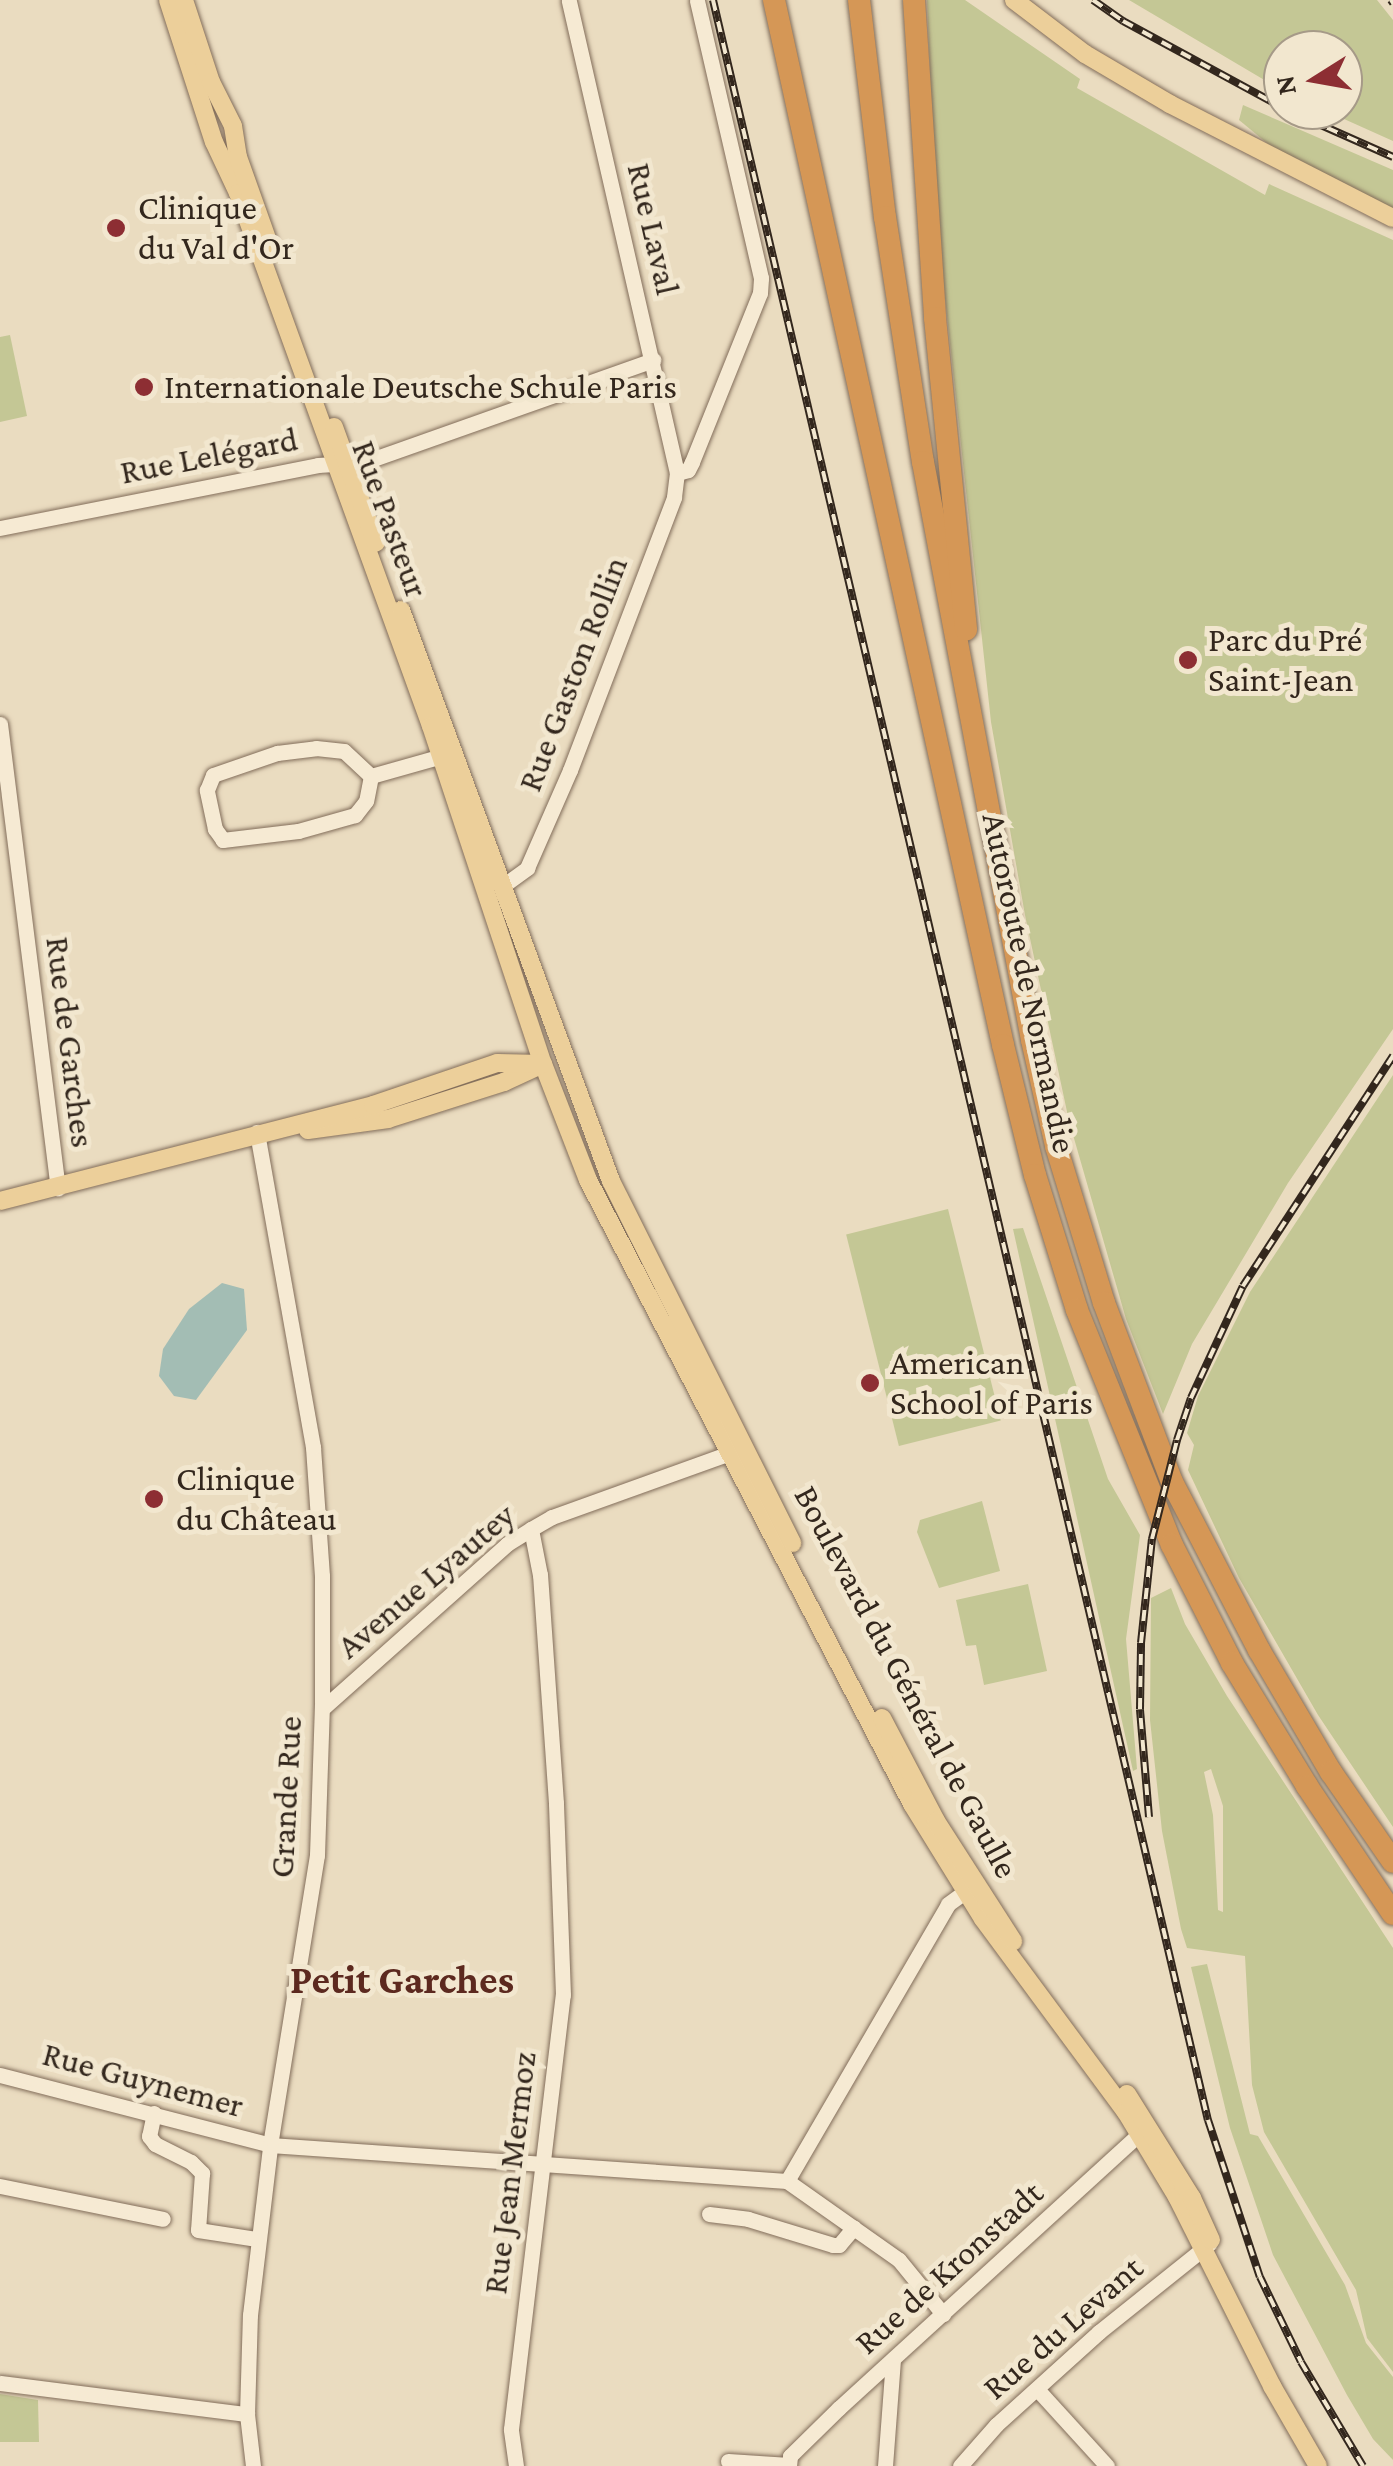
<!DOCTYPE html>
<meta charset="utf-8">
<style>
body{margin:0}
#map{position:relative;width:1393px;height:2466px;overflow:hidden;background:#eadcc0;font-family:"Crimson Pro",serif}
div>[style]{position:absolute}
.green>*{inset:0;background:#c4c795;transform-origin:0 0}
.water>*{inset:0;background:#a3bdb4}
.roads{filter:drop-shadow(0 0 2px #826d5a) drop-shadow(0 0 2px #826d5a)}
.minor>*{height:15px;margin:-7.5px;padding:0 7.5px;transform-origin:7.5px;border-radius:7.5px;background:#f6ead3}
.major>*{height:18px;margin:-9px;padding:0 9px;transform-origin:9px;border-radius:9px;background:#eccf9a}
.highway>*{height:22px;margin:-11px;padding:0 11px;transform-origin:11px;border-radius:11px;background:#d59756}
.rail>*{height:8px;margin-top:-4px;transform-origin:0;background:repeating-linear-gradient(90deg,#f2e7cf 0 11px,#33271d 0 22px);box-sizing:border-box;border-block:2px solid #33271d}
.dots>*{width:28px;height:28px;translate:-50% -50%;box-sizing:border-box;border:5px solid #f2e7cf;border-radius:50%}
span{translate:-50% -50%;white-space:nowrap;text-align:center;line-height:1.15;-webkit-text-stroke:10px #f2e7cf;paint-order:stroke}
.poi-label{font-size:35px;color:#33271d}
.left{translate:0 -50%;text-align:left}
.street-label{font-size:35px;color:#33271d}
.quarter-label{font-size:40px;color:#5c291f;font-weight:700}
.north{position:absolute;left:1263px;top:30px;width:100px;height:100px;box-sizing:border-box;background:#f2e7cf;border:2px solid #a69a88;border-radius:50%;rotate:259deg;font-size:28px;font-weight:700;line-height:40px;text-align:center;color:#33271d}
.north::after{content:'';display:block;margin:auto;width:35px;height:45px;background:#8d2e33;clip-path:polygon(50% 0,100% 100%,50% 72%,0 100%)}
</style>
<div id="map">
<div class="green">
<i style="clip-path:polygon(927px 0,965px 0,1080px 79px,1077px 88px,1265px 195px,1269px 184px,1393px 240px,1393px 1029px,1288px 1183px,1192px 1344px,1163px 1414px,1126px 1319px,1069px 1121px,1025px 915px,991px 722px,936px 214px)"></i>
<i style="clip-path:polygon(1129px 0,1377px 0,1393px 20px,1393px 141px,1324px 110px,1343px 110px,1343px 50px,1283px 50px,1283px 91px)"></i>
<i style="clip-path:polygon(1243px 105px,1393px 170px,1393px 209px,1280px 154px,1239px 120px)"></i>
<i style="clip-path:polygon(10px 335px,27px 416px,0 422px,0 337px)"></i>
<i style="clip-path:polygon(1393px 1075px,1393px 1827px,1318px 1715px,1239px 1578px,1188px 1470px,1194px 1445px,1187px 1433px,1198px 1396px,1250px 1292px)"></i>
<i style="left:948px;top:1209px;width:218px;height:105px;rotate:76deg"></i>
<i style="clip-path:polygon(1023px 1228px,1108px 1479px,1140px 1535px,1126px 1639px,1137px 1769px,1133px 1771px,1013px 1229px)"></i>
<i style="clip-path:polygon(982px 1501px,1000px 1571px,939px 1588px,917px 1532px,920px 1520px)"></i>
<i style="clip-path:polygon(1028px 1584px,1047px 1671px,984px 1685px,976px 1645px,966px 1646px,956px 1600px)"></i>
<i style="clip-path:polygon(evenodd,1171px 1588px,1185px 1624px,1227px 1696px,1393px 1948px,1393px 2372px,1367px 2338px,1356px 2290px,1264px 2132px,1252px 2085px,1245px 1956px,1187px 1948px,1181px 1929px,1162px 1831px,1150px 1720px,1151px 1598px,1171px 1588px,1211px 1769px,1223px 1806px,1223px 1912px,1218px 1910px,1213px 1815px,1204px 1772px,1211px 1769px)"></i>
<i style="clip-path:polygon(1207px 1964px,1250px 2134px,1258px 2136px,1345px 2285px,1366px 2343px,1393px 2377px,1393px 2460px,1373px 2439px,1347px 2395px,1273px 2255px,1230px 2128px,1191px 1967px)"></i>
<i style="clip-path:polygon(0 2394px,38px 2400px,39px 2442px,0 2442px)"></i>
</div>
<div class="water">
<i style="clip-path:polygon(222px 1283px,244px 1289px,247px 1330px,196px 1400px,174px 1396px,159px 1376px,163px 1349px,189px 1309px)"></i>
</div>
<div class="roads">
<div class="minor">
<i style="left:677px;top:473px;width:11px;rotate:-15deg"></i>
<i style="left:688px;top:470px;width:9px;rotate:-63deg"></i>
<i style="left:692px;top:462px;width:182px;rotate:-68.1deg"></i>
<i style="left:760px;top:293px;width:15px;rotate:-86deg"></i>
<i style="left:761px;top:278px;width:285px;rotate:-103deg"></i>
<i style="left:0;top:528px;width:324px;rotate:-11.2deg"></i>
<i style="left:318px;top:465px;width:47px;rotate:-3.7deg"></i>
<i style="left:365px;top:462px;width:306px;rotate:-19.5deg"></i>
<i style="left:0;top:724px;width:468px;rotate:82.9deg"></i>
<i style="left:316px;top:748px;width:28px;rotate:6deg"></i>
<i style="left:344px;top:751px;width:37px;rotate:43deg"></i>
<i style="left:371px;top:776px;width:25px;rotate:101deg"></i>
<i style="left:366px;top:801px;width:18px;rotate:128deg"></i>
<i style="left:355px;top:815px;width:59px;rotate:164.3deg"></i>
<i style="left:298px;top:831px;width:76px;rotate:173.2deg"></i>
<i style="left:223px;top:840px;width:14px;rotate:-126deg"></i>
<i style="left:215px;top:829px;width:40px;rotate:-102deg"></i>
<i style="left:207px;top:790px;width:16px;rotate:-68deg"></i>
<i style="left:213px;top:775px;width:68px;rotate:-19deg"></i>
<i style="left:277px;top:753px;width:39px;rotate:-7deg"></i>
<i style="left:371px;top:776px;width:81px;rotate:-15.8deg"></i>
<i style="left:504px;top:885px;width:29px;rotate:-36deg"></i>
<i style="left:527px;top:868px;width:107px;rotate:-66.3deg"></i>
<i style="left:570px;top:770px;width:292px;rotate:-69.1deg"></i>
<i style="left:674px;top:497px;width:24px;rotate:-83deg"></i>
<i style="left:677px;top:473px;width:485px;rotate:-102.9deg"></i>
<i style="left:322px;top:1709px;width:248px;rotate:-41.7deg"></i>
<i style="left:507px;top:1544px;width:28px;rotate:-32deg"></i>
<i style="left:531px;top:1529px;width:24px;rotate:-30deg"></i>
<i style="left:552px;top:1517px;width:201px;rotate:-19.8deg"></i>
<i style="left:0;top:2075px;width:279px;rotate:14.5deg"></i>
<i style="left:270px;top:2145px;width:518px;rotate:3.98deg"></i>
<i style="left:787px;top:2181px;width:137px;rotate:35.2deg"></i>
<i style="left:899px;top:2260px;width:70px;rotate:50.8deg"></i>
<i style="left:154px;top:2113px;width:24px;rotate:102deg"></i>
<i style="left:149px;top:2136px;width:10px;rotate:53deg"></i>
<i style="left:155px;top:2144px;width:40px;rotate:26.6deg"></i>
<i style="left:191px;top:2162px;width:16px;rotate:45deg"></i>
<i style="left:202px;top:2173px;width:57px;rotate:94deg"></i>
<i style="left:198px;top:2230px;width:60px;rotate:8.7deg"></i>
<i style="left:787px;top:2181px;width:320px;rotate:-59.8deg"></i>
<i style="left:948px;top:1904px;width:31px;rotate:-36deg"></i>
<i style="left:0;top:2186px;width:166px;rotate:11.4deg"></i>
<i style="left:709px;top:2214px;width:39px;rotate:7deg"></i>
<i style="left:748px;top:2219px;width:89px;rotate:17deg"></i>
<i style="left:833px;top:2245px;width:6px"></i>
<i style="left:839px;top:2245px;width:23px;rotate:-50deg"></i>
<i style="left:0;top:2383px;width:249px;rotate:7.2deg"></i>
<i style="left:1037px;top:2389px;width:104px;rotate:47.7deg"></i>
<i style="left:728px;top:2461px;width:61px;rotate:3.8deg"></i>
<i style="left:253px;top:2466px;width:52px;rotate:-96.6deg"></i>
<i style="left:247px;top:2414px;width:99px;rotate:-88.3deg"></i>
<i style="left:250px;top:2315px;width:177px;rotate:-83.2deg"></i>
<i style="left:271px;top:2139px;width:288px;rotate:-80.8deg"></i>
<i style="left:317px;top:1855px;width:153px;rotate:-88.1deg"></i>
<i style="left:322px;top:1702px;width:126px;rotate:-90deg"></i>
<i style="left:322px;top:1576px;width:129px;rotate:-94deg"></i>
<i style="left:313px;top:1447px;width:320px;rotate:-100.1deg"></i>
<i style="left:516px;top:2466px;width:37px;rotate:-98deg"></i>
<i style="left:511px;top:2429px;width:437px;rotate:-83.2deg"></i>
<i style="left:563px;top:1995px;width:192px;rotate:-92.1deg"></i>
<i style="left:556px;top:1803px;width:229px;rotate:-94deg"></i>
<i style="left:540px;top:1575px;width:47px;rotate:-101.1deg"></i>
<i style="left:789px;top:2466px;width:10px;rotate:-84deg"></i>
<i style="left:790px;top:2456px;width:69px;rotate:-44.4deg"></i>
<i style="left:839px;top:2408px;width:417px;rotate:-42.4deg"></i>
<i style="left:885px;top:2466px;width:107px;rotate:-85.7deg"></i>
<i style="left:960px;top:2466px;width:55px;rotate:-48.7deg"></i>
<i style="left:996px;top:2425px;width:139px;rotate:-42.1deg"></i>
<i style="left:1099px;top:2332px;width:141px;rotate:-38.7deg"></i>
</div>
<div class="major">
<i style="left:168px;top:0;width:149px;rotate:72.1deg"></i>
<i style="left:214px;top:142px;width:56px;rotate:64.8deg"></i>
<i style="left:238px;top:193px;width:567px;rotate:70.09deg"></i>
<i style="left:431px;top:726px;width:356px;rotate:71.7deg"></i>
<i style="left:543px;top:1064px;width:124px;rotate:68.8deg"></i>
<i style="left:588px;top:1180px;width:703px;rotate:62.56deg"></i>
<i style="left:912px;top:1804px;width:135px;rotate:58.3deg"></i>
<i style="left:983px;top:1919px;width:240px;rotate:53.5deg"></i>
<i style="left:1126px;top:2112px;width:99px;rotate:59deg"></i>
<i style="left:1177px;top:2197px;width:212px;rotate:63.3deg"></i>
<i style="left:1272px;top:2386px;width:92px;rotate:60.1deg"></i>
<i style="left:184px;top:0;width:86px;rotate:71.8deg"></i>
<i style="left:211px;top:82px;width:49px;rotate:63.4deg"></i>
<i style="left:233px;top:126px;width:31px;rotate:81deg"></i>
<i style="left:238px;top:157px;width:96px;rotate:70.4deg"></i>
<i style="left:1014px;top:0;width:89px;rotate:37.3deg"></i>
<i style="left:1085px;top:54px;width:99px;rotate:30.5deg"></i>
<i style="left:1170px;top:104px;width:250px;rotate:27.1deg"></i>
<i style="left:334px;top:427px;width:123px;rotate:70.1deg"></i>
<i style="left:401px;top:610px;width:608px;rotate:69.81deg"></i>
<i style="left:611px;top:1181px;width:405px;rotate:63.4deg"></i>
<i style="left:308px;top:1130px;width:81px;rotate:-7.8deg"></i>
<i style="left:388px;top:1119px;width:122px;rotate:-17.7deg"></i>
<i style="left:504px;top:1082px;width:41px;rotate:-24.7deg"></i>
<i style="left:0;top:1201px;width:385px;rotate:-14.4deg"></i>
<i style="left:373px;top:1105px;width:131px;rotate:-18.7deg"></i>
<i style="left:497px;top:1063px;width:46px;rotate:1.2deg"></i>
<i style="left:882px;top:1718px;width:116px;rotate:62.3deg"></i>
<i style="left:936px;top:1821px;width:143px;rotate:57.3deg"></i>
<i style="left:1127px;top:2094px;width:123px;rotate:58deg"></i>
<i style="left:1192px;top:2198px;width:46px;rotate:65.7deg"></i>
</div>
<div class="highway">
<i style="left:774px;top:0;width:1070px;rotate:77.64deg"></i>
<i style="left:1003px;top:1045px;width:134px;rotate:76.2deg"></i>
<i style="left:1035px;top:1175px;width:141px;rotate:72.7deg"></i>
<i style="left:1077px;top:1310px;width:253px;rotate:68deg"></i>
<i style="left:1172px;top:1545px;width:132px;rotate:63deg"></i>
<i style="left:1232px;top:1663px;width:144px;rotate:58.6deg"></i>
<i style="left:1307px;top:1786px;width:154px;rotate:56.1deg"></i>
<i style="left:859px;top:0;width:219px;rotate:83.2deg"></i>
<i style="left:885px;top:217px;width:248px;rotate:81.2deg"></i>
<i style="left:923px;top:462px;width:588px;rotate:79.32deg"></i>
<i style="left:1032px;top:1040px;width:109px;rotate:77.2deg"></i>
<i style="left:1056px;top:1146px;width:164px;rotate:73deg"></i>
<i style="left:1104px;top:1303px;width:191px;rotate:69.2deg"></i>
<i style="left:1172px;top:1482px;width:189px;rotate:62.6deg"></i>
<i style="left:1259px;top:1650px;width:142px;rotate:59.5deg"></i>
<i style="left:1331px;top:1772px;width:109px;rotate:55.4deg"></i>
<i style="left:914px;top:0;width:319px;rotate:86.2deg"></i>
<i style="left:935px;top:318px;width:313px;rotate:84.3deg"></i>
</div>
</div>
<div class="rail">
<i style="left:713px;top:0;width:2177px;rotate:76.86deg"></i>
<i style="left:1208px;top:2120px;width:165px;rotate:71.7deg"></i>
<i style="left:1260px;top:2277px;width:94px;rotate:64.2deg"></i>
<i style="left:1301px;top:2362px;width:121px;rotate:59.2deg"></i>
<i style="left:1093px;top:0;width:37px;rotate:35deg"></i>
<i style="left:1123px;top:21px;width:182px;rotate:28.5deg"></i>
<i style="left:1391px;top:0;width:4px;rotate:56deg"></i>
<i style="left:1287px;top:110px;width:116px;rotate:23.9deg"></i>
<i style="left:1149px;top:1817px;width:108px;rotate:-94.8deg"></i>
<i style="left:1140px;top:1709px;width:66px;rotate:-89.1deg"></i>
<i style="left:1141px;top:1643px;width:105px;rotate:-84deg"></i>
<i style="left:1152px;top:1539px;width:102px;rotate:-75.8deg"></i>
<i style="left:1177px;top:1440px;width:44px;rotate:-71.6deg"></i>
<i style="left:1191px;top:1398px;width:123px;rotate:-65.1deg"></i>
<i style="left:1243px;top:1286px;width:275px;rotate:-56.9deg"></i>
</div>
<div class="dots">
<i style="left:116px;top:228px;background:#8d2e33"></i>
<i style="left:144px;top:387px;background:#8d2e33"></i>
<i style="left:1188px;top:660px;background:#8d2e33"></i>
<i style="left:870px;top:1383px;background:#8d2e33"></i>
<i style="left:154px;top:1499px;background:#8d2e33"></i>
</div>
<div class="poi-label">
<span class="left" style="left:138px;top:228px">Clinique<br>du Val d'Or</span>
<span class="left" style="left:164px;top:387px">Internationale Deutsche Schule Paris</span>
<span class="left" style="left:1208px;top:660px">Parc du Pré<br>Saint-Jean</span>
<span class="left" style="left:890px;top:1383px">American<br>School of Paris</span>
<span class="left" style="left:176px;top:1499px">Clinique<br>du Château</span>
</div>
<div class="street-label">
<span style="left:653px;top:229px;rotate:77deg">Rue Laval</span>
<span style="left:209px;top:456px;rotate:-11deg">Rue Lelégard</span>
<span style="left:390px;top:519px;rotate:70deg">Rue Pasteur</span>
<span style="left:573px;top:674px;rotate:-69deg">Rue Gaston Rollin</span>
<span style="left:1029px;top:983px;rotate:78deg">Autoroute de Normandie</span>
<span style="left:70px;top:1042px;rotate:83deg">Rue de Garches</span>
<span style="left:426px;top:1581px;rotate:-40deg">Avenue Lyautey</span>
<span style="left:906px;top:1682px;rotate:62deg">Boulevard du Général de Gaulle</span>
<span style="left:286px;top:1797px;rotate:-87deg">Grande Rue</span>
<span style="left:143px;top:2080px;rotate:15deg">Rue Guynemer</span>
<span style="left:510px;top:2173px;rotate:-83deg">Rue Jean Mermoz</span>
<span style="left:949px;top:2268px;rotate:-42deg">Rue de Kronstadt</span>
<span style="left:1063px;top:2328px;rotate:-41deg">Rue du Levant</span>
</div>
<div class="quarter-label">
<span style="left:402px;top:1980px">Petit Garches</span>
</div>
<div class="north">N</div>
</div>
